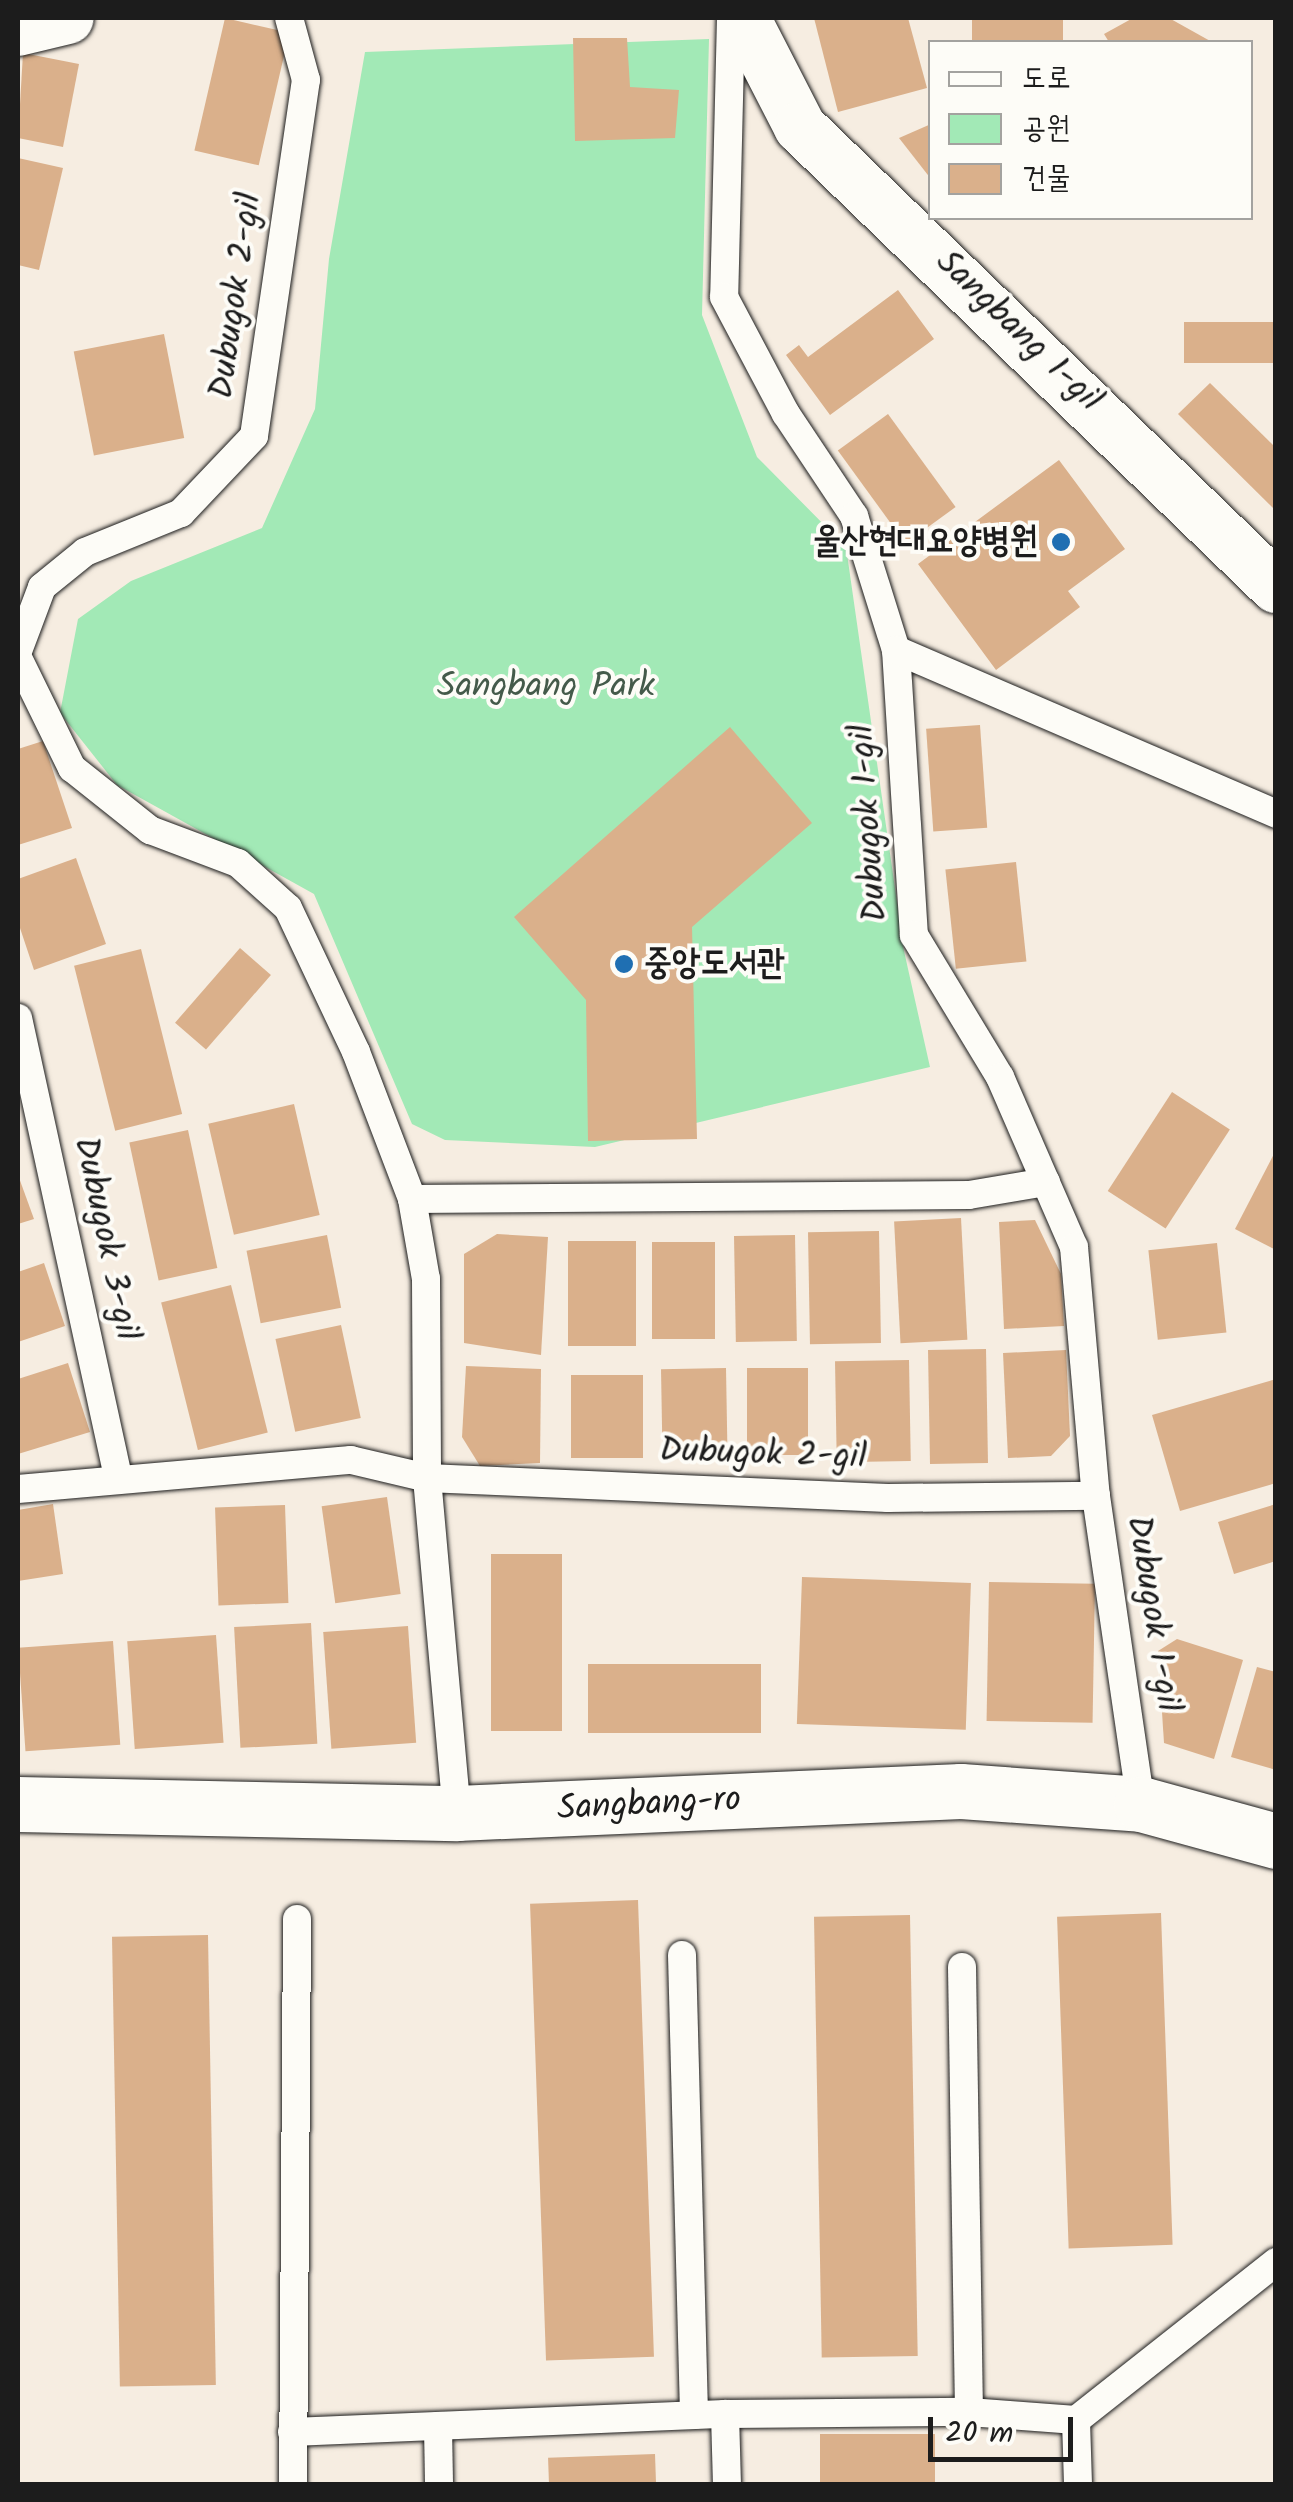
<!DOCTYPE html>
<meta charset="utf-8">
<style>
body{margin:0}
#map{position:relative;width:1293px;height:2502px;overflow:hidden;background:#f6ede1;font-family:Kalam,"Poor Story",sans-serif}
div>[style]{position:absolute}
.green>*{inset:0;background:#a2e9b6}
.building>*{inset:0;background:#dab08b;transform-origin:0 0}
.roads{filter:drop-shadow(0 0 2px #1c1c1c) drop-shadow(0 0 2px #1c1c1c)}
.service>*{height:28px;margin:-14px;padding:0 14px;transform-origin:14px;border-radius:14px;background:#fdfcf7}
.minor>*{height:52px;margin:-26px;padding:0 26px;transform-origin:26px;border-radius:26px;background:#fdfcf7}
.tertiary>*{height:55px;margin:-27.5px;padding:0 27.5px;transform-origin:27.5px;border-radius:27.5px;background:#fdfcf7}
.dots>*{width:28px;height:28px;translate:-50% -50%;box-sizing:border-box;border:5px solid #fdfcf7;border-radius:50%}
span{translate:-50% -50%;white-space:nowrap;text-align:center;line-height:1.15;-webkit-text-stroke:8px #fdfcf7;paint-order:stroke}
.street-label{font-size:35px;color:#1c1c1c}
.poi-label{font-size:35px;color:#1c1c1c;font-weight:700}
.right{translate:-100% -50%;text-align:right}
.left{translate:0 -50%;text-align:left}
.park-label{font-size:35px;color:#445a4a}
.frame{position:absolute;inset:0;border:20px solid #1c1c1c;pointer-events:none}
.legend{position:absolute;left:928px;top:40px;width:325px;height:180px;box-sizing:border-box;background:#fdfcf7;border:2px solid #a3a29f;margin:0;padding:12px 18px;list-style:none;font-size:30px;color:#1c1c1c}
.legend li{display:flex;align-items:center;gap:20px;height:50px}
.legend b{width:50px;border:2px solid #a3a29f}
.scale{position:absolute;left:928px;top:2417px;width:145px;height:45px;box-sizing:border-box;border:5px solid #1c1c1c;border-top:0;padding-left:12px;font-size:30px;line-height:35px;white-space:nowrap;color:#1c1c1c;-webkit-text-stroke:8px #fdfcf7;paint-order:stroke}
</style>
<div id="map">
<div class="green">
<i style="clip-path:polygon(709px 39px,702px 315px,757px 457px,846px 547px,904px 951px,930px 1067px,595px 1147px,445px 1140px,412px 1124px,314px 894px,117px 785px,60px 713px,78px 619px,131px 581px,262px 528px,315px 409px,329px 259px,365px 52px)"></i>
</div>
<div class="building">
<i style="left:225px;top:18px;width:66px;height:136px;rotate:13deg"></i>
<i style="clip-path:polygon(814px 18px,908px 18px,927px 88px,838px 112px)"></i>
<i style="left:972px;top:18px;width:91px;height:25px"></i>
<i style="clip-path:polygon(1133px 18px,1169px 18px,1212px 42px,1109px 42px,1104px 34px)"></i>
<i style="clip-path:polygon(573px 38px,627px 38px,630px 87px,679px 90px,675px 138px,575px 141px)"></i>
<i style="clip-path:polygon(23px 53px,79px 64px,63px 147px,18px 138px)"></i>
<i style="clip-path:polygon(931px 124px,931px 179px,899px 138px)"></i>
<i style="clip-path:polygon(18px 158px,63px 168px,39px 270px,18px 265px)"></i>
<i style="clip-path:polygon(898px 290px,934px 339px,830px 415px,786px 355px,799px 345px,808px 357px)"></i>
<i style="left:1276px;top:322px;width:41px;height:92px;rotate:90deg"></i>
<i style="left:164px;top:334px;width:106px;height:92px;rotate:79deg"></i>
<i style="clip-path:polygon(1210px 383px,1276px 448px,1276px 511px,1178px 414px)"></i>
<i style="left:888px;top:414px;width:115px;height:62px;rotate:54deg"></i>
<i style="clip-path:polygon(1059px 460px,1125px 549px,1068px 591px,1080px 607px,996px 670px,918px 564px)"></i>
<i style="left:980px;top:725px;width:103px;height:54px;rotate:86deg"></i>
<i style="clip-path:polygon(730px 727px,812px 823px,692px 927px,697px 1139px,588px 1141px,586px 1000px,514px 917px)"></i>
<i style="clip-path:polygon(43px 741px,72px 828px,18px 845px,18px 749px)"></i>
<i style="clip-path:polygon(76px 858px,106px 944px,34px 970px,18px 922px,18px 879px)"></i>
<i style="left:1016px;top:862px;width:100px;height:71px;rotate:84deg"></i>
<i style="left:240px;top:948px;width:41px;height:99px;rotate:41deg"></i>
<i style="left:141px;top:949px;width:170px;height:69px;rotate:76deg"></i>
<i style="left:1172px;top:1092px;width:69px;height:118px;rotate:33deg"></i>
<i style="left:294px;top:1104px;width:114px;height:88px;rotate:77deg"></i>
<i style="left:188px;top:1130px;width:141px;height:60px;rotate:78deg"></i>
<i style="clip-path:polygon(1276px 1150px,1276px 1250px,1235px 1229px)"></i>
<i style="clip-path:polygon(18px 1175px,34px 1219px,18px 1224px)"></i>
<i style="left:961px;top:1218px;width:122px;height:67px;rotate:87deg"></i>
<i style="clip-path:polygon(1035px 1220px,1061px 1274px,1064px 1326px,1004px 1329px,999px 1222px)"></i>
<i style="left:879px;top:1231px;width:112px;height:71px;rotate:89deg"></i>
<i style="clip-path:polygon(497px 1234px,548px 1237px,541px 1355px,464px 1343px,464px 1254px)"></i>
<i style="left:327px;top:1235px;width:74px;height:82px;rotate:79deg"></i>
<i style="left:795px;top:1235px;width:106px;height:61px;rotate:89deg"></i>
<i style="left:568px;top:1241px;width:68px;height:105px"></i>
<i style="left:715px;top:1242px;width:97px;height:63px;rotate:90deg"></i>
<i style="left:1217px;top:1243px;width:90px;height:69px;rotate:84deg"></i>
<i style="clip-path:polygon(44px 1263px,65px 1326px,18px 1342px,18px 1272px)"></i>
<i style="left:231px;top:1285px;width:152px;height:72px;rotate:76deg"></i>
<i style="left:341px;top:1325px;width:95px;height:67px;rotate:78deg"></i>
<i style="left:986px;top:1349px;width:114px;height:58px;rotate:89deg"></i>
<i style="clip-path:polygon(1066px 1350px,1070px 1436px,1051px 1456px,1008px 1458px,1003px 1353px)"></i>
<i style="left:909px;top:1360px;width:101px;height:74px;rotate:89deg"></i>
<i style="clip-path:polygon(68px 1363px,90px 1432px,18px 1454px,18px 1379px)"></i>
<i style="clip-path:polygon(466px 1366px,541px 1369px,540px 1463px,480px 1466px,462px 1437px)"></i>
<i style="left:726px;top:1368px;width:85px;height:65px;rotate:89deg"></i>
<i style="left:747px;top:1368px;width:61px;height:87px"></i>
<i style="left:571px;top:1375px;width:72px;height:83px"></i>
<i style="clip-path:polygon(1276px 1379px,1276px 1483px,1180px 1511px,1152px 1415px)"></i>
<i style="left:387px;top:1497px;width:98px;height:66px;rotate:82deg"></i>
<i style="clip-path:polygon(53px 1504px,63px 1574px,18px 1581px,18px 1510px)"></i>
<i style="clip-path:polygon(1276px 1504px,1276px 1561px,1234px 1574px,1218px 1522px)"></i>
<i style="left:285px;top:1505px;width:98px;height:70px;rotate:88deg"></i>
<i style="left:562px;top:1554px;width:177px;height:71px;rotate:90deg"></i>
<i style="left:802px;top:1577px;width:169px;height:147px;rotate:2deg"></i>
<i style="left:989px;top:1582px;width:106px;height:139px;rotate:1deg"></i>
<i style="left:311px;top:1623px;width:121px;height:77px;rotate:87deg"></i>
<i style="left:408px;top:1626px;width:117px;height:85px;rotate:86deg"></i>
<i style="left:216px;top:1635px;width:108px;height:89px;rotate:86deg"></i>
<i style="clip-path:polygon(1177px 1639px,1243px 1660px,1214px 1759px,1164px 1743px,1158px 1651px)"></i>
<i style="left:113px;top:1641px;width:104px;height:95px;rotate:86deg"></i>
<i style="left:588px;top:1664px;width:173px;height:69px"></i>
<i style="clip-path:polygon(1257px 1667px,1276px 1672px,1276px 1770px,1231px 1757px)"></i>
<i style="left:638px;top:1900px;width:457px;height:108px;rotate:88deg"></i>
<i style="left:1161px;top:1913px;width:332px;height:104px;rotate:88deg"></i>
<i style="left:910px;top:1915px;width:441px;height:96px;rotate:89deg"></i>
<i style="left:208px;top:1935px;width:450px;height:96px;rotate:89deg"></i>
<i style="left:820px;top:2434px;width:115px;height:50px"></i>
<i style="left:655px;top:2454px;width:30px;height:107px;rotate:88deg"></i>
</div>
<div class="roads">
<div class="service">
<i style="left:731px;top:18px;width:279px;rotate:91.4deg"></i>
<i style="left:724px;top:297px;width:132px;rotate:62.1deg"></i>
<i style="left:786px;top:414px;width:123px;rotate:56.3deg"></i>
<i style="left:854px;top:516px;width:140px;rotate:72.6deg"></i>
<i style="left:896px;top:650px;width:286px;rotate:86.4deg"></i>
<i style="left:914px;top:935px;width:166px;rotate:58.8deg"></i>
<i style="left:1000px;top:1077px;width:185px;rotate:66.5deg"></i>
<i style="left:1074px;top:1247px;width:250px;rotate:85deg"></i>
<i style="left:1096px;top:1496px;width:311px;rotate:81.7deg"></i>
<i style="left:896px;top:650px;width:414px;rotate:23.3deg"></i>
<i style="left:18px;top:651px;width:68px;rotate:-69.4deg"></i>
<i style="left:42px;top:587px;width:55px;rotate:-39.1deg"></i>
<i style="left:85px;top:552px;width:104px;rotate:-22.1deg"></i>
<i style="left:181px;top:513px;width:106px;rotate:-46.5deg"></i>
<i style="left:254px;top:436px;width:360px;rotate:-81.7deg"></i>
<i style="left:306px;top:80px;width:64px;rotate:-105.3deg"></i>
<i style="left:18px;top:658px;width:123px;rotate:63.9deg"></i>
<i style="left:72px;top:768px;width:100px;rotate:38.5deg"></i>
<i style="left:150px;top:830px;width:94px;rotate:20.6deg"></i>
<i style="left:238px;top:863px;width:67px;rotate:42deg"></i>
<i style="left:288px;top:908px;width:159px;rotate:64.7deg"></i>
<i style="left:356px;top:1052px;width:157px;rotate:69.1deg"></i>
<i style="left:412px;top:1199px;width:81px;rotate:80.1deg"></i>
<i style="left:426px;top:1279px;width:199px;rotate:89.7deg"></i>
<i style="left:427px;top:1478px;width:336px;rotate:84.9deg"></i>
<i style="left:18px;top:1018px;width:469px;rotate:77.7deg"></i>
<i style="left:412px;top:1199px;width:557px;rotate:-0.41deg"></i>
<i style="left:969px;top:1195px;width:78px;rotate:-9.6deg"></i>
<i style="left:18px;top:1489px;width:334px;rotate:-5deg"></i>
<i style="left:351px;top:1460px;width:78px;rotate:13.3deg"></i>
<i style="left:427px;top:1478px;width:461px;rotate:2.5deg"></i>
<i style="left:888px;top:1498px;width:208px;rotate:-0.6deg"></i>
<i style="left:682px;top:1955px;width:460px;rotate:88.5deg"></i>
<i style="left:962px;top:1967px;width:445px;rotate:89.1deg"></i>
<i style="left:725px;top:2414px;width:70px;rotate:88.4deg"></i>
<i style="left:438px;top:2426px;width:58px;rotate:89deg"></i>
<i style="left:292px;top:2432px;width:433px;rotate:-2.4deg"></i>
<i style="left:725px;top:2414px;width:244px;rotate:-0.5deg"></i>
<i style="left:969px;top:2412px;width:107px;rotate:4.3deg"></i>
<i style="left:293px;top:2484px;width:565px;rotate:-89.59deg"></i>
<i style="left:1078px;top:2484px;width:64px;rotate:-91.8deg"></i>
<i style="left:1076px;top:2420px;width:255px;rotate:-38.3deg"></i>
</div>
<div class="minor">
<i style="left:744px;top:18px;width:123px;rotate:62.8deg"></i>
<i style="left:800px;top:127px;width:662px;rotate:44.02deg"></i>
<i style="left:18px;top:30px;width:51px;rotate:-13.5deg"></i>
</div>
<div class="tertiary">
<i style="left:18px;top:1804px;width:439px;rotate:1.2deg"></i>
<i style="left:457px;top:1813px;width:504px;rotate:-2.5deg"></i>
<i style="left:961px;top:1791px;width:180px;rotate:4.1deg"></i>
<i style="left:1141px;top:1804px;width:140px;rotate:15.3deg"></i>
</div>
</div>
<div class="dots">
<i style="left:1061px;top:542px;background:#1f6fb2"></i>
<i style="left:624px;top:964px;background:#1f6fb2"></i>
</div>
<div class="street-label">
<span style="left:237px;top:296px;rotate:-82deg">Dubugok 2-gil</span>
<span style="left:1018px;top:332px;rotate:44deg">Sangbang 1-gil</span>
<span style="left:870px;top:823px;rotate:-94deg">Dubugok 1-gil</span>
<span style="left:105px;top:1239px;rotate:78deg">Dubugok 3-gil</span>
<span style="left:763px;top:1455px;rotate:2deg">Dubugok 2-gil</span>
<span style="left:1152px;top:1614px;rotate:81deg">Dubugok 1-gil</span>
<span style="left:649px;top:1805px;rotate:-3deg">Sangbang-ro</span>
</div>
<div class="poi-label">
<span class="right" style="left:1038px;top:542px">울산현대요양병원</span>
<span class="left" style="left:644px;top:964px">중앙도서관</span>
</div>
<div class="park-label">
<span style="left:546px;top:687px">Sangbang Park</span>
</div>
<div class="frame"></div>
<ul class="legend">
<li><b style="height:12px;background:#fdfcf7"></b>도로</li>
<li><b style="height:28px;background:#a2e9b6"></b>공원</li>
<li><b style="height:28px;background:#dab08b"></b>건물</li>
</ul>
<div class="scale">20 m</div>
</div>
